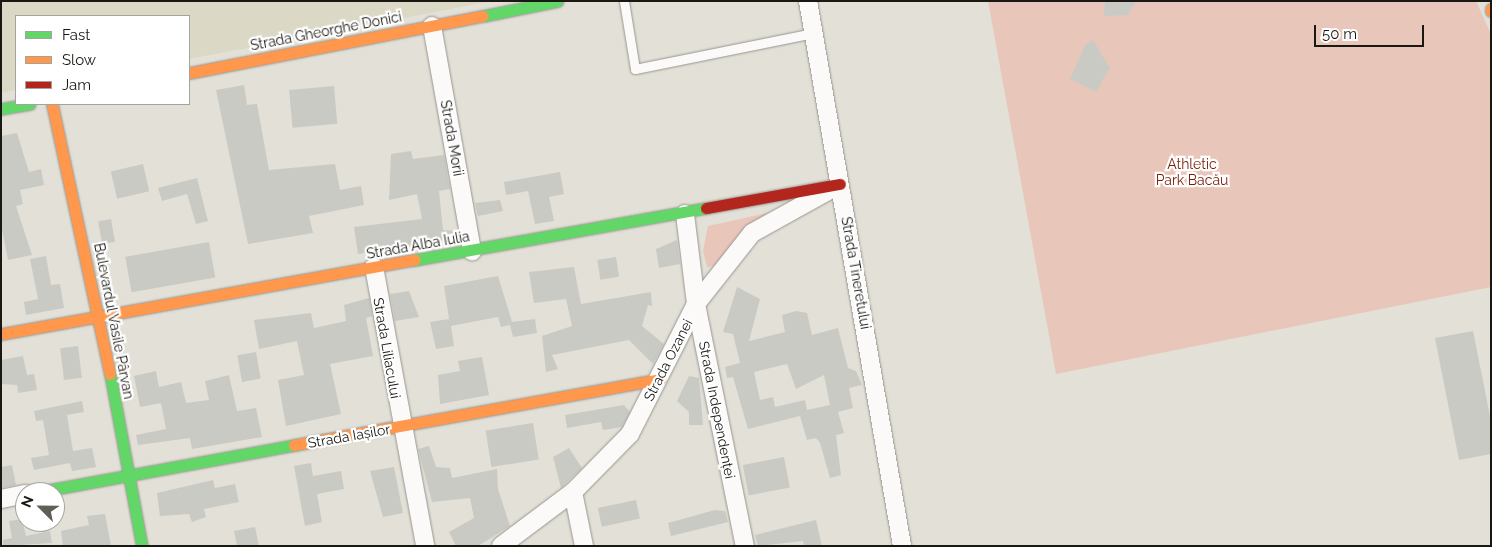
<!DOCTYPE html>
<meta charset="utf-8">
<style>
body{margin:0}
#map{position:relative;width:1492px;height:547px;overflow:hidden;background:#e2e0d7;font-family:Raleway,sans-serif}
div>[style]{position:absolute}
.built>*{inset:0;background:#dbd8c6}
.green>*{inset:0;background:#e8c7ba}
.building>*{inset:0;background:#cacac4;transform-origin:0 0}
.roads{filter:drop-shadow(0 0 1px #979690) drop-shadow(0 0 1px #979690)}
.lane>*{height:9px;margin:-4.5px;padding:0 4.5px;transform-origin:4.5px;border-radius:4.5px;background:#fbfaf9}
.street>*{height:18px;margin:-9px;padding:0 9px;transform-origin:9px;border-radius:9px;background:#fbfaf9}
.fast>*{height:11px;margin:-5.5px;padding:0 5.5px;transform-origin:5.5px;border-radius:5.5px;background:#63d668}
.slow>*{height:11px;margin:-5.5px;padding:0 5.5px;transform-origin:5.5px;border-radius:5.5px;background:#ff974d}
.jam>*{height:11px;margin:-5.5px;padding:0 5.5px;transform-origin:5.5px;border-radius:5.5px;background:#b3261e}
span{translate:-50% -50%;white-space:nowrap;text-align:center;line-height:1.15;-webkit-text-stroke:4.5px #fff;paint-order:stroke}
.street-label{font-size:14px;color:#191812}
.park-label{font-size:14px;color:#791e08}
.frame{position:absolute;inset:0;border:2px solid #191812;pointer-events:none}
.legend{position:absolute;left:15px;top:15px;width:175px;height:90px;box-sizing:border-box;background:#fff;border:1px solid #a3a3a0;margin:0;padding:6px 9px;list-style:none;font-size:15px;color:#191812}
.legend li{display:flex;align-items:center;gap:10px;height:25px}
.legend b{width:25px;border:1px solid #a3a3a0}
.north{position:absolute;left:15px;top:482px;width:50px;height:50px;box-sizing:border-box;background:#fff;border:1px solid #a3a3a0;border-radius:50%;rotate:293deg;font-size:14px;font-weight:700;line-height:20px;text-align:center;color:#191812}
.north::after{content:'';display:block;margin:auto;width:18px;height:22px;background:#5f5e57;clip-path:polygon(50% 0,100% 100%,50% 72%,0 100%)}
.scale{position:absolute;left:1314px;top:25px;width:110px;height:22px;box-sizing:border-box;border:2px solid #191812;border-top:0;padding-left:6px;font-size:15px;line-height:18px;white-space:nowrap;color:#191812;-webkit-text-stroke:4px #fff;paint-order:stroke}
</style>
<div id="map">
<div class="built">
<i style="clip-path:polygon(1px 1px,492px 1px,189px 59px,189px 16px,16px 16px,16px 90px,1px 93px)"></i>
</div>
<div class="green">
<i style="clip-path:polygon(988px 1px,1476px 1px,1491px 34px,1491px 287px,1056px 374px)"></i>
<i style="clip-path:polygon(767px 213px,715px 266px,707px 267px,703px 251px,708px 226px)"></i>
</div>
<div class="building">
<i style="clip-path:polygon(1105px 1px,1136px 1px,1128px 15px,1104px 16px)"></i>
<i style="clip-path:polygon(1093px 40px,1110px 68px,1096px 92px,1070px 79px,1085px 45px)"></i>
<i style="clip-path:polygon(244px 85px,247px 105px,257px 104px,269px 170px,335px 164px,340px 190px,361px 186px,364px 205px,309px 216px,313px 233px,248px 244px,216px 90px)"></i>
<i style="left:334px;top:86px;width:38px;height:45px;rotate:85deg"></i>
<i style="clip-path:polygon(17px 133px,29px 172px,41px 169px,44px 185px,20px 190px,23px 204px,16px 206px,32px 255px,8px 260px,1px 224px,1px 136px)"></i>
<i style="clip-path:polygon(411px 151px,413px 159px,444px 155px,450px 189px,439px 191px,443px 230px,457px 231px,458px 238px,358px 254px,354px 227px,422px 219px,417px 194px,389px 200px,391px 154px)"></i>
<i style="left:143px;top:164px;width:28px;height:33px;rotate:77deg"></i>
<i style="clip-path:polygon(560px 172px,564px 194px,549px 197px,554px 221px,535px 224px,528px 191px,506px 195px,504px 182px)"></i>
<i style="clip-path:polygon(197px 178px,208px 221px,196px 224px,187px 194px,162px 201px,158px 188px)"></i>
<i style="clip-path:polygon(500px 200px,503px 211px,478px 216px,475px 203px)"></i>
<i style="left:111px;top:219px;width:23px;height:13px;rotate:80deg"></i>
<i style="clip-path:polygon(677px 240px,680px 264px,659px 268px,656px 249px)"></i>
<i style="left:209px;top:242px;width:36px;height:85px;rotate:80deg"></i>
<i style="clip-path:polygon(46px 256px,51px 285px,60px 284px,64px 308px,26px 315px,24px 302px,38px 299px,30px 259px)"></i>
<i style="left:616px;top:257px;width:20px;height:19px;rotate:81deg"></i>
<i style="clip-path:polygon(574px 267px,581px 304px,651px 292px,652px 306px,648px 305px,642px 326px,664px 344px,653px 364px,629px 340px,552px 355px,558px 369px,546px 372px,542px 336px,572px 326px,566px 299px,534px 303px,529px 272px)"></i>
<i style="clip-path:polygon(498px 276px,512px 322px,535px 319px,537px 333px,513px 337px,510px 325px,501px 327px,498px 317px,451px 326px,454px 346px,436px 349px,430px 322px,449px 319px,444px 286px)"></i>
<i style="clip-path:polygon(evenodd,737px 287px,760px 299px,749px 341px,785px 332px,782px 315px,796px 311px,807px 313px,812px 335px,838px 328px,848px 368px,856px 371px,862px 385px,849px 388px,853px 408px,838px 412px,844px 433px,836px 435px,841px 475px,830px 478px,820px 443px,816px 438px,807px 440px,800px 416px,748px 429px,733px 377px,727px 378px,725px 367px,740px 363px,733px 334px,723px 332px,737px 287px,787px 364px,796px 389px,824px 375px,830px 405px,807px 410px,805px 400px,775px 407px,773px 397px,760px 400px,754px 372px,787px 364px)"></i>
<i style="clip-path:polygon(409px 291px,419px 317px,395px 321px,390px 294px)"></i>
<i style="clip-path:polygon(369px 298px,372px 316px,366px 318px,373px 356px,330px 364px,341px 414px,286px 426px,278px 380px,304px 375px,297px 341px,259px 349px,254px 320px,311px 313px,314px 328px,346px 321px,344px 305px)"></i>
<i style="clip-path:polygon(1473px 331px,1491px 421px,1491px 454px,1459px 460px,1435px 338px)"></i>
<i style="left:78px;top:346px;width:32px;height:18px;rotate:83deg"></i>
<i style="left:256px;top:352px;width:27px;height:19px;rotate:80deg"></i>
<i style="clip-path:polygon(23px 356px,27px 375px,34px 374px,37px 390px,18px 393px,17px 385px,1px 384px,1px 360px)"></i>
<i style="clip-path:polygon(482px 357px,489px 395px,440px 404px,438px 375px,460px 371px,458px 361px)"></i>
<i style="clip-path:polygon(156px 371px,159px 387px,181px 382px,186px 403px,209px 400px,205px 381px,229px 375px,237px 411px,256px 408px,262px 437px,192px 449px,190px 438px,138px 445px,136px 435px,166px 429px,161px 403px,140px 407px,134px 376px)"></i>
<i style="clip-path:polygon(689px 376px,699px 378px,703px 425px,689px 425px,689px 412px,677px 401px)"></i>
<i style="clip-path:polygon(82px 401px,84px 412px,67px 415px,73px 451px,92px 448px,96px 467px,72px 471px,70px 463px,34px 470px,31px 458px,49px 455px,43px 420px,36px 421px,34px 411px)"></i>
<i style="clip-path:polygon(624px 405px,630px 412px,622px 427px,603px 430px,601px 422px,567px 428px,565px 415px)"></i>
<i style="left:533px;top:423px;width:37px;height:48px;rotate:81deg"></i>
<i style="clip-path:polygon(429px 446px,436px 467px,450px 468px,452px 478px,497px 469px,498px 489px,510px 526px,478px 546px,456px 546px,449px 532px,474px 518px,470px 498px,432px 502px,418px 449px)"></i>
<i style="clip-path:polygon(569px 448px,582px 468px,561px 488px,553px 457px)"></i>
<i style="left:784px;top:457px;width:31px;height:42px;rotate:79deg"></i>
<i style="clip-path:polygon(311px 463px,313px 476px,341px 471px,344px 489px,317px 494px,322px 522px,305px 526px,294px 466px)"></i>
<i style="clip-path:polygon(12px 465px,16px 485px,1px 488px,1px 467px)"></i>
<i style="clip-path:polygon(394px 467px,403px 513px,383px 517px,370px 471px)"></i>
<i style="clip-path:polygon(213px 480px,215px 488px,235px 484px,239px 502px,204px 509px,206px 517px,192px 522px,189px 514px,160px 516px,157px 493px)"></i>
<i style="left:636px;top:500px;width:19px;height:39px;rotate:78deg"></i>
<i style="clip-path:polygon(715px 510px,725px 511px,728px 522px,671px 536px,668px 523px)"></i>
<i style="clip-path:polygon(105px 514px,111px 546px,63px 546px,61px 531px,89px 525px,87px 516px)"></i>
<i style="clip-path:polygon(22px 519px,26px 536px,50px 531px,52px 543px,3px 546px,3px 540px,12px 538px,9px 521px)"></i>
<i style="clip-path:polygon(816px 520px,822px 546px,804px 546px,803px 541px,758px 546px,755px 535px)"></i>
<i style="clip-path:polygon(255px 527px,259px 546px,237px 546px,234px 531px)"></i>
</div>
<div class="roads">
<div class="lane">
<i style="left:624px;top:1px;width:69px;rotate:80.8deg"></i>
<i style="left:635px;top:69px;width:182px;rotate:-11.4deg"></i>
</div>
<div class="street">
<i style="left:808px;top:1px;width:553px;rotate:80.21deg"></i>
<i style="left:432px;top:26px;width:229px;rotate:79.9deg"></i>
<i style="left:685px;top:214px;width:91px;rotate:83deg"></i>
<i style="left:696px;top:304px;width:247px;rotate:78.6deg"></i>
<i style="left:374px;top:267px;width:284px;rotate:79.6deg"></i>
<i style="left:573px;top:492px;width:55px;rotate:78.5deg"></i>
<i style="left:1px;top:499px;width:25px;rotate:-12deg"></i>
<i style="left:501px;top:546px;width:90px;rotate:-36.9deg"></i>
<i style="left:573px;top:492px;width:81px;rotate:-45.5deg"></i>
<i style="left:630px;top:434px;width:146px;rotate:-63.1deg"></i>
<i style="left:696px;top:304px;width:90px;rotate:-51.7deg"></i>
<i style="left:752px;top:233px;width:87px;rotate:-28.9deg"></i>
</div>
<div class="fast">
<i style="left:483px;top:16px;width:76px;rotate:-11.3deg"></i>
<i style="left:1px;top:109px;width:29px;rotate:-10deg"></i>
<i style="left:414px;top:260px;width:297px;rotate:-10.1deg"></i>
<i style="left:110px;top:374px;width:175px;rotate:79.5deg"></i>
<i style="left:38px;top:492px;width:260px;rotate:-10.4deg"></i>
</div>
<div class="slow">
<i style="left:1491px;top:9px;width:2px;rotate:90deg"></i>
<i style="left:189px;top:73px;width:299px;rotate:-11deg"></i>
<i style="left:52px;top:104px;width:276px;rotate:77.9deg"></i>
<i style="left:1px;top:334px;width:420px;rotate:-10.2deg"></i>
<i style="left:294px;top:445px;width:372px;rotate:-10.2deg"></i>
</div>
<div class="jam">
<i style="left:706px;top:208px;width:136px;rotate:-10.2deg"></i>
</div>
</div>
<div class="street-label">
<span style="left:326px;top:31px;rotate:-11deg">Strada Gheorghe Donici</span>
<span style="left:452px;top:138px;rotate:80deg">Strada Morii</span>
<span style="left:418px;top:245px;rotate:-10deg">Strada Alba Iulia</span>
<span style="left:856px;top:273px;rotate:80deg">Strada Tineretului</span>
<span style="left:114px;top:321px;rotate:79deg">Bulevardul Vasile Pârvan</span>
<span style="left:387px;top:348px;rotate:80deg">Strada Liliacului</span>
<span style="left:668px;top:360px;rotate:-63deg">Strada Ozanei</span>
<span style="left:717px;top:410px;rotate:79deg">Strada Independenței</span>
<span style="left:349px;top:436px;rotate:-10deg">Strada Iașilor</span>
</div>
<div class="park-label">
<span style="left:1192px;top:172px">Athletic<br>Park Bacău</span>
</div>
<div class="frame"></div>
<ul class="legend">
<li><b style="height:6px;background:#63d668"></b>Fast</li>
<li><b style="height:6px;background:#ff974d"></b>Slow</li>
<li><b style="height:6px;background:#b3261e"></b>Jam</li>
</ul>
<div class="north">N</div>
<div class="scale">50 m</div>
</div>
